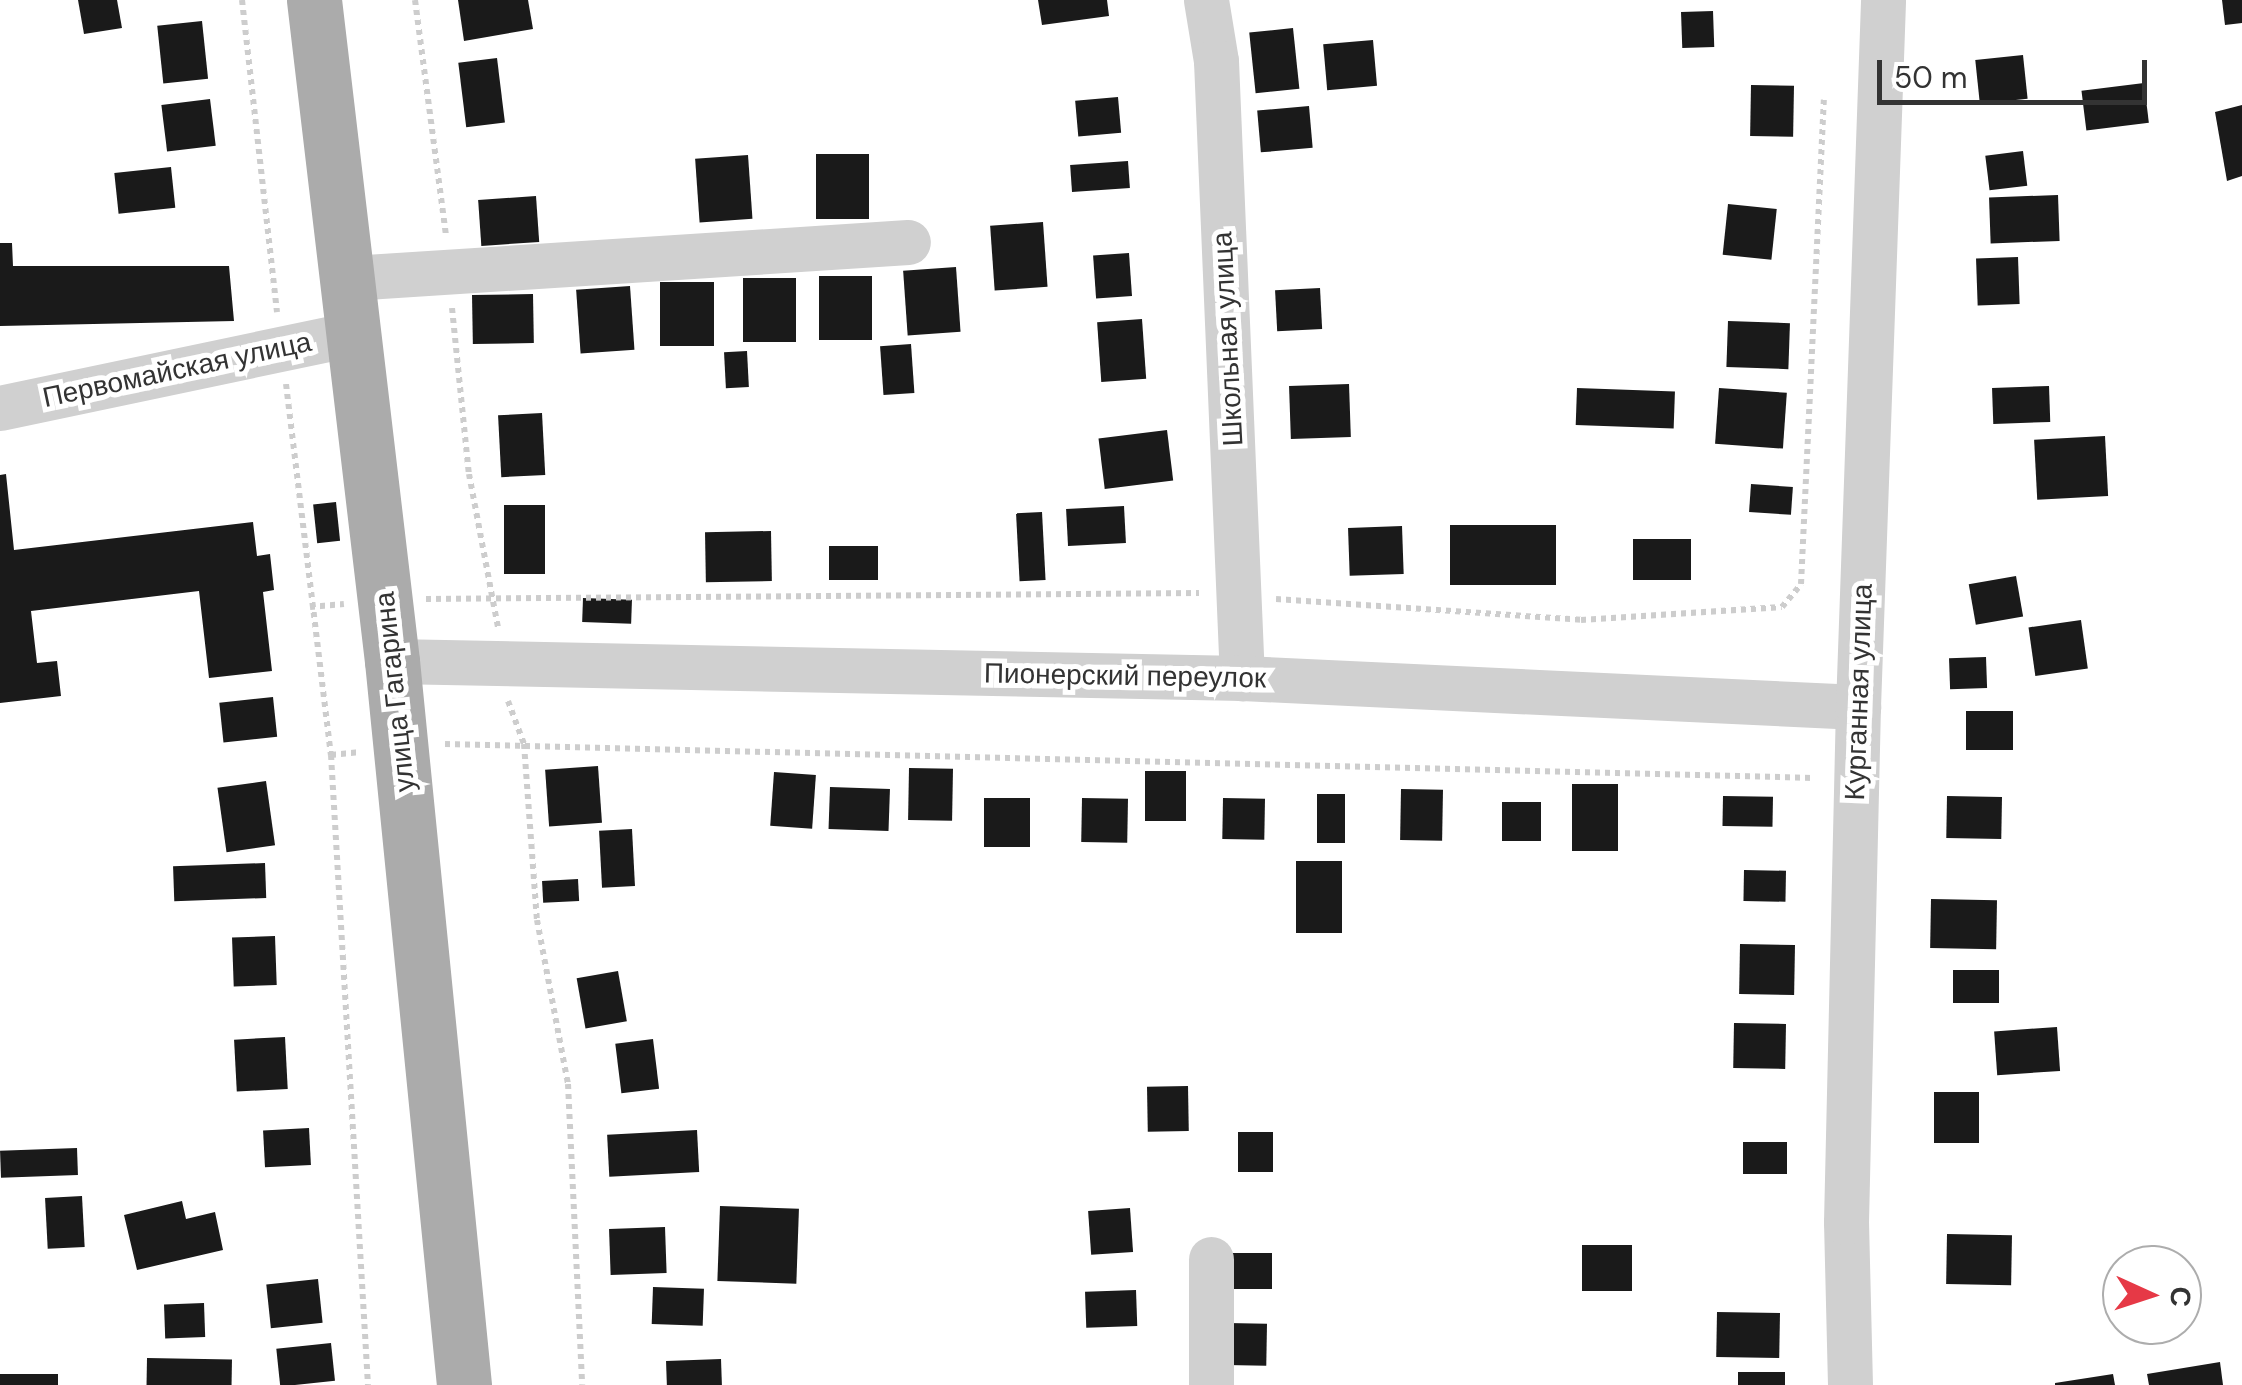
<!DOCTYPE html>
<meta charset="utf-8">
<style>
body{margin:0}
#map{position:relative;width:2242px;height:1385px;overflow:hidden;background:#fff;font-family:"DM Sans",sans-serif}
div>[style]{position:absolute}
.building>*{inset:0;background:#1a1a1a;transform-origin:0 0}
.path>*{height:6px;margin-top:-3px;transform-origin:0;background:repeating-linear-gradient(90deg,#cdcdcd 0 5px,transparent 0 10px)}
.minor>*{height:45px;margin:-22.5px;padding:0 22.5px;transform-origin:22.5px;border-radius:22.5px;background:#d0d0d0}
.major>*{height:55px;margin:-27.5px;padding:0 27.5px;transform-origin:27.5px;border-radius:27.5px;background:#ababab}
span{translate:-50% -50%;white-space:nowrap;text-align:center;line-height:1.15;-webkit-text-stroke:10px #fff;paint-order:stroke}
.street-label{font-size:28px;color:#333}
.north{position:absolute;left:2102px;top:1245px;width:100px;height:100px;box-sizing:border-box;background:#fff;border:2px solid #adadad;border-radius:50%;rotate:93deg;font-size:28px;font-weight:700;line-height:40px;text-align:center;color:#333}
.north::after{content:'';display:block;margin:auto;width:35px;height:45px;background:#e63946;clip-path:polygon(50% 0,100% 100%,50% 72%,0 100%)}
.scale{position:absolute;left:1877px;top:60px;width:270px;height:45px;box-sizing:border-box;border:5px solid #333;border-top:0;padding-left:12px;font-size:30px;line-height:35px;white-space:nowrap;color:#333;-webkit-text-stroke:8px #fff;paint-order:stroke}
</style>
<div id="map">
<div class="building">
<i style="clip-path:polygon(78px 0,117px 0,122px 28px,84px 34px)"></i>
<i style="clip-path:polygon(458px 0,528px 0,533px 29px,464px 41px)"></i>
<i style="clip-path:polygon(1038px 0,1107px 0,1109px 16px,1042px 25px)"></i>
<i style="clip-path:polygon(2222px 0,2242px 0,2242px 23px,2225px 25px)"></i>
<i style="left:1713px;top:11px;width:36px;height:32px;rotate:88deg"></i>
<i style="left:202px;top:21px;width:58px;height:45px;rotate:84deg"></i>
<i style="left:1293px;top:28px;width:61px;height:44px;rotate:84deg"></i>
<i style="left:1373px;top:40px;width:46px;height:50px;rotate:85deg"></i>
<i style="left:2023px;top:55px;width:44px;height:48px;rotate:84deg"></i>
<i style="left:497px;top:58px;width:65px;height:39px;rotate:83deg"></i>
<i style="left:2144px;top:83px;width:40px;height:63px;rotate:83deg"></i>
<i style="left:1751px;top:85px;width:43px;height:51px;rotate:1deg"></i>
<i style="left:1118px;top:97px;width:36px;height:43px;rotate:85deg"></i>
<i style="left:210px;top:99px;width:47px;height:49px;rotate:83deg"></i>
<i style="clip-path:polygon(2242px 105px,2242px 176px,2227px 181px,2215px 112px)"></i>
<i style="left:1309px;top:106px;width:42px;height:52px;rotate:85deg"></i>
<i style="left:2023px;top:151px;width:35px;height:38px;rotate:83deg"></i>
<i style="left:816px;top:154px;width:53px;height:65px"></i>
<i style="left:748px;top:155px;width:64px;height:53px;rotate:86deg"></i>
<i style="left:1128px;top:161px;width:27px;height:58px;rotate:86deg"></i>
<i style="left:171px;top:167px;width:41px;height:57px;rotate:84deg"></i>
<i style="left:2058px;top:195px;width:46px;height:69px;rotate:88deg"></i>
<i style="left:536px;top:196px;width:46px;height:58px;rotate:86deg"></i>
<i style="left:1728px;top:204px;width:49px;height:51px;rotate:6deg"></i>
<i style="left:1043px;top:222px;width:65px;height:53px;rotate:86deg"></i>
<i style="clip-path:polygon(0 243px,12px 243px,13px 266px,229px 266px,234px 321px,0 326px)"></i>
<i style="left:1129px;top:253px;width:43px;height:36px;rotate:86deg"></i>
<i style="left:2018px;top:257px;width:47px;height:42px;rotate:88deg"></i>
<i style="left:956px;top:267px;width:65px;height:53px;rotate:86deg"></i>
<i style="left:819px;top:276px;width:53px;height:64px"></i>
<i style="left:743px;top:278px;width:53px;height:64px"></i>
<i style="left:660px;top:282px;width:54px;height:64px"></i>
<i style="left:630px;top:286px;width:64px;height:54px;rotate:86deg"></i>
<i style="left:1320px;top:288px;width:41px;height:45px;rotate:87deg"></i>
<i style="left:533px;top:294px;width:49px;height:61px;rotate:89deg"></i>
<i style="left:1142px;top:319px;width:60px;height:45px;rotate:86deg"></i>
<i style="left:1728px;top:321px;width:62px;height:46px;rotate:2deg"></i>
<i style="left:911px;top:344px;width:49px;height:31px;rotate:86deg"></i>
<i style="left:747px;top:351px;width:36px;height:23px;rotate:87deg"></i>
<i style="left:1349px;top:384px;width:53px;height:60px;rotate:88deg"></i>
<i style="left:2049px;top:386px;width:36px;height:57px;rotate:88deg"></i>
<i style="left:1577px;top:388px;width:98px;height:37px;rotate:2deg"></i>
<i style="left:1719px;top:388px;width:68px;height:56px;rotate:4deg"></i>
<i style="left:542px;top:413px;width:62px;height:44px;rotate:87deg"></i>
<i style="left:1167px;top:430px;width:51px;height:69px;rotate:83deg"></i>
<i style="left:2105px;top:436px;width:60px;height:71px;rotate:87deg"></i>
<i style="clip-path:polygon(6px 474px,14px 550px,253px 522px,257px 556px,270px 554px,274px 590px,263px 592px,272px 671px,209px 678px,199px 591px,31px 611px,37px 663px,57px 661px,61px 696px,0 703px,0 475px)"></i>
<i style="left:1751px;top:484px;width:42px;height:28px;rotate:4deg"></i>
<i style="left:336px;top:502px;width:39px;height:23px;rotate:84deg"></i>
<i style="left:504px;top:505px;width:41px;height:69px"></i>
<i style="left:1124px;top:506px;width:37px;height:58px;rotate:87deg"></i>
<i style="left:1042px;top:512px;width:68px;height:26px;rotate:87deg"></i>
<i style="left:1556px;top:525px;width:60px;height:106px;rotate:90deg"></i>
<i style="left:1402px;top:526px;width:48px;height:54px;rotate:88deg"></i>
<i style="left:771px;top:531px;width:50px;height:66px;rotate:89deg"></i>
<i style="left:1633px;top:539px;width:58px;height:41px"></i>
<i style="left:829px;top:546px;width:49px;height:34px"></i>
<i style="left:2016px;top:576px;width:41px;height:48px;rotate:80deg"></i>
<i style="left:583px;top:598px;width:49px;height:24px;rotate:2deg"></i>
<i style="left:2081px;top:620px;width:49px;height:53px;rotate:82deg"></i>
<i style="left:1986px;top:657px;width:31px;height:37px;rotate:88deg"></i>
<i style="left:273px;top:697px;width:40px;height:54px;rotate:84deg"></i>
<i style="left:1966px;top:711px;width:47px;height:39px"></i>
<i style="left:598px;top:766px;width:57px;height:53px;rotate:86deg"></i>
<i style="left:909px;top:768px;width:44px;height:52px;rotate:1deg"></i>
<i style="left:1145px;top:771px;width:41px;height:50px"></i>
<i style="left:774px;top:772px;width:42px;height:54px;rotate:4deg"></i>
<i style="left:266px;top:781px;width:65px;height:49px;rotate:82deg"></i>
<i style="left:1572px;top:784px;width:46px;height:67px"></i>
<i style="left:830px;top:787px;width:60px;height:42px;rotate:2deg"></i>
<i style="left:1401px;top:789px;width:42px;height:51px;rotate:1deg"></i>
<i style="left:1317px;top:794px;width:28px;height:49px"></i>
<i style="left:1723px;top:796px;width:50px;height:30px;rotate:1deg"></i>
<i style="left:1947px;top:796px;width:55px;height:42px;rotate:1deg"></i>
<i style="left:984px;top:798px;width:46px;height:49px"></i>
<i style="left:1082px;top:798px;width:46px;height:44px;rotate:1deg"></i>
<i style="left:1223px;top:798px;width:42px;height:41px;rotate:1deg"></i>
<i style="left:1502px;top:802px;width:39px;height:39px"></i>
<i style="left:632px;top:829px;width:57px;height:33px;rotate:87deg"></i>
<i style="left:1342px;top:861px;width:72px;height:46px;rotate:90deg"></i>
<i style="left:265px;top:863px;width:35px;height:92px;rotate:88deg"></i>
<i style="left:1744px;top:870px;width:42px;height:31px;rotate:1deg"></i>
<i style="left:578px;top:879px;width:22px;height:36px;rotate:87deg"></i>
<i style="left:1931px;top:899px;width:66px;height:49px;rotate:1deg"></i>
<i style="left:275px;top:936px;width:49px;height:43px;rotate:88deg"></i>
<i style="left:1740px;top:944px;width:55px;height:50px;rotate:1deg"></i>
<i style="left:1953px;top:970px;width:46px;height:33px"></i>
<i style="left:618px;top:971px;width:51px;height:42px;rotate:80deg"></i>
<i style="left:1734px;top:1023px;width:52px;height:45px;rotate:1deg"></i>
<i style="left:2057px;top:1027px;width:44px;height:63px;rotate:86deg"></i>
<i style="left:285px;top:1037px;width:52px;height:51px;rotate:87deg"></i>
<i style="left:653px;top:1039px;width:50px;height:38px;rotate:83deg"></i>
<i style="left:1188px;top:1086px;width:45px;height:41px;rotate:89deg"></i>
<i style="left:1934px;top:1092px;width:45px;height:51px"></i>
<i style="left:309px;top:1128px;width:37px;height:46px;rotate:87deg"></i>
<i style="left:697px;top:1130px;width:42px;height:90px;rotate:87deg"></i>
<i style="left:1238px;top:1132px;width:35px;height:40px"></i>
<i style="left:1743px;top:1142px;width:44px;height:32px"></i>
<i style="left:77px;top:1148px;width:27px;height:77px;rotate:88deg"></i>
<i style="left:82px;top:1196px;width:51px;height:37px;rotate:87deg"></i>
<i style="clip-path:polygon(182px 1201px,186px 1219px,215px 1212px,223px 1250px,137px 1270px,124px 1215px)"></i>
<i style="left:720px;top:1206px;width:79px;height:75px;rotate:2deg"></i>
<i style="left:1130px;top:1208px;width:44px;height:42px;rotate:86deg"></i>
<i style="left:665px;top:1227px;width:46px;height:56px;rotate:88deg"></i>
<i style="left:1947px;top:1234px;width:65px;height:50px;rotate:1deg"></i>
<i style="left:1582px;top:1245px;width:50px;height:46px"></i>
<i style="left:1230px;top:1253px;width:42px;height:36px"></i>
<i style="left:318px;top:1279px;width:44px;height:52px;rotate:84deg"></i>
<i style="left:653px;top:1287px;width:51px;height:37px;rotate:2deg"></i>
<i style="left:1136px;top:1290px;width:36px;height:51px;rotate:88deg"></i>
<i style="left:204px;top:1303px;width:34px;height:40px;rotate:88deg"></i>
<i style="left:1717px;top:1312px;width:63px;height:45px;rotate:1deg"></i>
<i style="left:1227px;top:1323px;width:40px;height:42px;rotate:1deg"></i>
<i style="left:331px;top:1343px;width:38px;height:55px;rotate:84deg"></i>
<i style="left:147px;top:1358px;width:85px;height:27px;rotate:1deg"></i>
<i style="left:721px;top:1359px;width:26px;height:55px;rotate:88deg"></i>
<i style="clip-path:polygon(2220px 1362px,2223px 1385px,2149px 1385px,2147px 1374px)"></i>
<i style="left:1738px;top:1372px;width:47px;height:13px"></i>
<i style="left:0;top:1374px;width:58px;height:11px"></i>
<i style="clip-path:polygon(2113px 1374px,2115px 1385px,2055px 1385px,2055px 1383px)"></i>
</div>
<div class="path">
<i style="left:242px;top:0;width:314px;rotate:83.6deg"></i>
<i style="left:415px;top:0;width:238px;rotate:82.5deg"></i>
<i style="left:452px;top:308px;width:167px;rotate:84.2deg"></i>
<i style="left:469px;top:474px;width:156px;rotate:79.3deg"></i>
<i style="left:286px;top:384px;width:374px;rotate:83.1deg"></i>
<i style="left:331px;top:755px;width:631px;rotate:86.64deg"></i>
<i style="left:426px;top:599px;width:773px;rotate:-0.44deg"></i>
<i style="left:1276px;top:599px;width:306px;rotate:3.9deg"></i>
<i style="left:1581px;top:620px;width:201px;rotate:-3.7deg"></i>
<i style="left:1782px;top:607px;width:30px;rotate:-50deg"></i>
<i style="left:1801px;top:584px;width:485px;rotate:-87.3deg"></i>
<i style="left:310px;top:607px;width:34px;rotate:-5deg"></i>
<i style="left:508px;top:701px;width:46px;rotate:69.6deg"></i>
<i style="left:524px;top:744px;width:176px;rotate:85.8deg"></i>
<i style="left:537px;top:920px;width:167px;rotate:79.3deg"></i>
<i style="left:568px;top:1084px;width:301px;rotate:87.3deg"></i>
<i style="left:445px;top:744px;width:1368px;rotate:1.42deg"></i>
<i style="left:331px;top:755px;width:27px;rotate:-6deg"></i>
</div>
<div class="minor">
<i style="left:1206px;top:0;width:62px;rotate:80.7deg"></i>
<i style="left:1216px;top:61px;width:618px;rotate:87.59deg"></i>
<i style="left:350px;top:278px;width:559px;rotate:-3.69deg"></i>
<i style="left:0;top:408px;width:363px;rotate:-11.9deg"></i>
<i style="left:392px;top:661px;width:850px;rotate:1.15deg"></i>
<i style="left:1242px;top:678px;width:617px;rotate:2.7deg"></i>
<i style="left:1211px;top:1259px;width:126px;rotate:90deg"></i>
<i style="left:1850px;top:1385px;width:163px;rotate:-91.4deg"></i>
<i style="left:1846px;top:1222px;width:515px;rotate:-88.67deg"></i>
<i style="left:1858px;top:707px;width:707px;rotate:-87.97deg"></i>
</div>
<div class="major">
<i style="left:314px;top:0;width:666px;rotate:83.27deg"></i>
<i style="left:392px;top:661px;width:728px;rotate:84.32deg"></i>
</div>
<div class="street-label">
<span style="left:1228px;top:339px;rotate:-93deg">Школьная улица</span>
<span style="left:177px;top:370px;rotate:-12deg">Первомайская улица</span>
<span style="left:1125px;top:676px;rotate:1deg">Пионерский переулок</span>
<span style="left:395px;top:692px;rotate:-96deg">улица Гагарина</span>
<span style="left:1859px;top:692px;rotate:-88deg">Курганная улица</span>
</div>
<div class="north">С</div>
<div class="scale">50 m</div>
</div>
